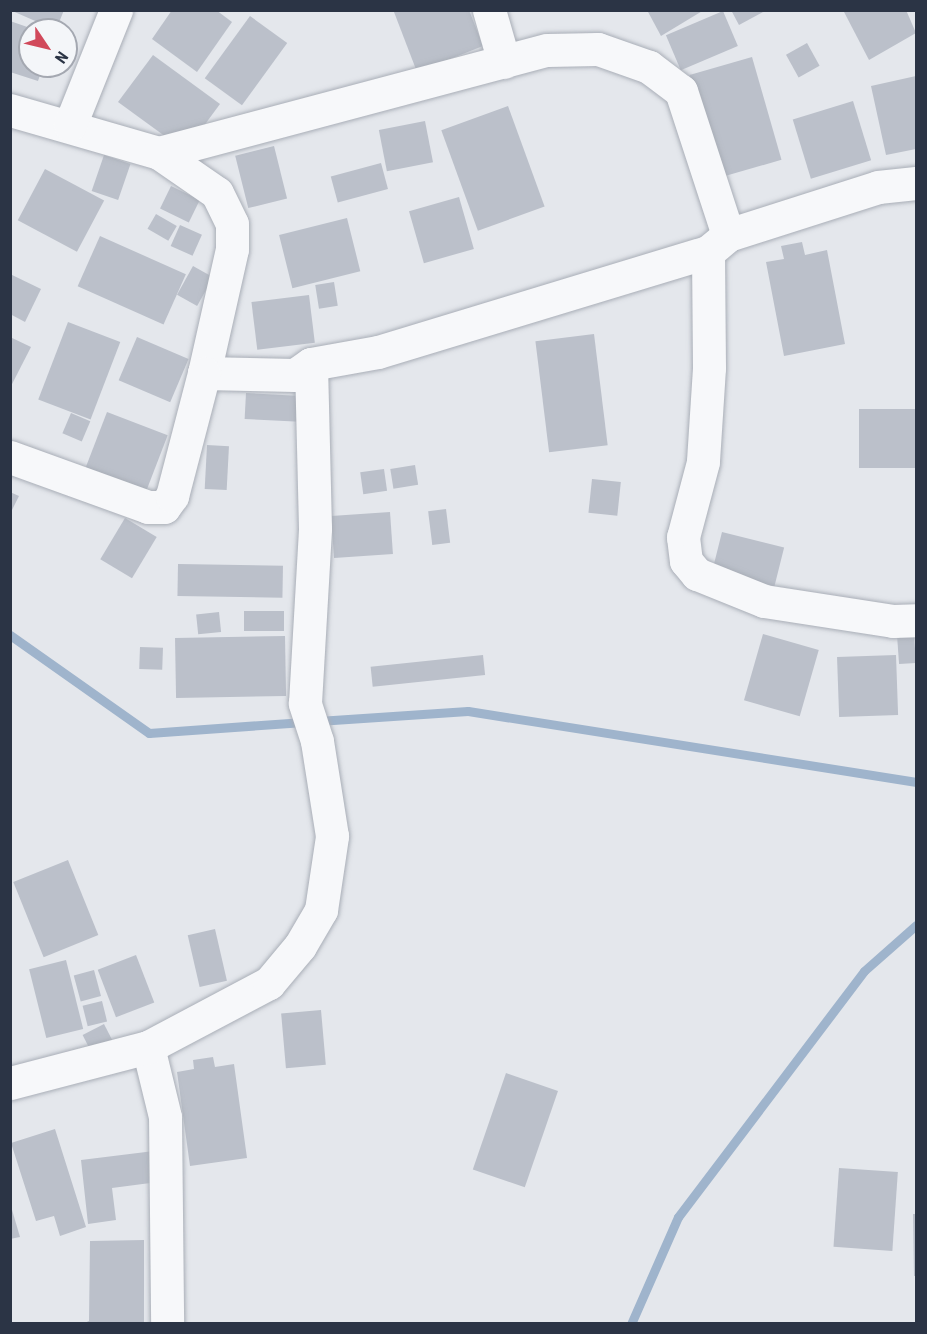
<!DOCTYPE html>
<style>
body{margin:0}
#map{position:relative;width:927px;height:1334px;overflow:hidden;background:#e4e7ec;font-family:"Roboto Condensed",sans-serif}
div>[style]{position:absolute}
.stream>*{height:9px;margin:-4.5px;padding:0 4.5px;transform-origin:4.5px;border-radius:4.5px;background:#9fb4cc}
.building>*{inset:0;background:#bbc0ca;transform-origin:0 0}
.roads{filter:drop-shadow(0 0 2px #a9aeb7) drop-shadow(0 0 2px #a9aeb7)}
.minor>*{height:33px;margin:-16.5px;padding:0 16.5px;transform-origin:16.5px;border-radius:16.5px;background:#f7f8fa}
span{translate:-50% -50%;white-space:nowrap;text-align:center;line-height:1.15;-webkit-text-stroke:4.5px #f4f6f9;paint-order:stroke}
.frame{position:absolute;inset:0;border:12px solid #2b3445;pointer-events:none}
.north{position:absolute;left:18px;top:18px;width:60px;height:60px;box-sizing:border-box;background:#f4f6f9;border:2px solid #a4a8b1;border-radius:50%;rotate:125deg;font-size:16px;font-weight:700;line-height:24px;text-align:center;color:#2b3445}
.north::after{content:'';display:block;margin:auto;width:21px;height:27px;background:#d1495b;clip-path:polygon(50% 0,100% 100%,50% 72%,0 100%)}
</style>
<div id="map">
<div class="stream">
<i style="left:10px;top:635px;width:170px;rotate:35.2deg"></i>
<i style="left:149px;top:733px;width:155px;rotate:-4.1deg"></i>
<i style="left:318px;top:721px;width:150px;rotate:-3.8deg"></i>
<i style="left:468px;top:711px;width:454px;rotate:9deg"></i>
<i style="left:631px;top:1324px;width:117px;rotate:-66.3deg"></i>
<i style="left:678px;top:1217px;width:308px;rotate:-52.9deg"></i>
<i style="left:864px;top:971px;width:69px;rotate:-41.5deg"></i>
</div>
<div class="building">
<i style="clip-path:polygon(10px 10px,64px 10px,56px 30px)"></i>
<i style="clip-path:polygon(172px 10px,216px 10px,232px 22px,197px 72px,152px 39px)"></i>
<i style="clip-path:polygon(469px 10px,483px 46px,417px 72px,394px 12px)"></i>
<i style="clip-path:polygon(647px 10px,704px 10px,661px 36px)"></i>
<i style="clip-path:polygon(731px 10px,767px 10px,739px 25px)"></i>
<i style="clip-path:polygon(843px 10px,906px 10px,916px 33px,869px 60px)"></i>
<i style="left:723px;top:11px;width:38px;height:62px;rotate:67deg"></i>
<i style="left:250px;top:16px;width:46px;height:77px;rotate:36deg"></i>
<i style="clip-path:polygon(10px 21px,36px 30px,30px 30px,30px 66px,43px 66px,38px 81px,10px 72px)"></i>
<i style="left:807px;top:43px;width:26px;height:24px;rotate:61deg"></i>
<i style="clip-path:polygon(153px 55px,220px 104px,192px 142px,177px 145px,118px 102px)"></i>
<i style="left:752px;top:57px;width:107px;height:65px;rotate:74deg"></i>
<i style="clip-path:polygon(916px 76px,916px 149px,886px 155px,871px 86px)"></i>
<i style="left:853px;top:101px;width:62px;height:63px;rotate:73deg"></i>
<i style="left:508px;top:106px;width:107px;height:71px;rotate:70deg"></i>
<i style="left:425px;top:121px;width:42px;height:47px;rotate:79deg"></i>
<i style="left:274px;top:146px;width:54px;height:40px;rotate:76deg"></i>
<i style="left:104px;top:155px;width:28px;height:38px;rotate:19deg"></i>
<i style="left:381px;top:163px;width:27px;height:52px;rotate:75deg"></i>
<i style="left:45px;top:169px;width:67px;height:58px;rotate:28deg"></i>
<i style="left:171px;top:186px;width:32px;height:25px;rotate:26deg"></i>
<i style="left:459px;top:197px;width:54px;height:52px;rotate:74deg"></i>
<i style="left:156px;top:214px;width:24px;height:17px;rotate:30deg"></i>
<i style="left:347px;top:218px;width:55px;height:70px;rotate:76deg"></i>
<i style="left:180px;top:225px;width:24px;height:23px;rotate:24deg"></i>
<i style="left:100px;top:236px;width:94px;height:55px;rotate:24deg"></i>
<i style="clip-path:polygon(802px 242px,805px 255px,827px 250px,845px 344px,784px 356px,766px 262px,784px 259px,781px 246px)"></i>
<i style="left:193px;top:266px;width:23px;height:33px;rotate:29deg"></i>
<i style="clip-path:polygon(10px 274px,41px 289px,25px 322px,10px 314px)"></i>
<i style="left:334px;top:282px;width:24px;height:19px;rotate:81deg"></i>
<i style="left:309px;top:295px;width:48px;height:58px;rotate:83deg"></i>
<i style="left:68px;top:322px;width:56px;height:83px;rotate:21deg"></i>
<i style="left:594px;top:334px;width:112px;height:59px;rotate:83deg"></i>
<i style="clip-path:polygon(10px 337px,31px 347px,10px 388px)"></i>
<i style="left:137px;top:337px;width:56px;height:47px;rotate:23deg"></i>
<i style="left:246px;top:393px;width:60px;height:26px;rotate:3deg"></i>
<i style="left:916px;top:409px;width:59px;height:57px;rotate:90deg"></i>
<i style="left:107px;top:412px;width:65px;height:63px;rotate:21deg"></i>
<i style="left:71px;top:413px;width:21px;height:22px;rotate:23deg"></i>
<i style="left:207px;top:445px;width:22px;height:44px;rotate:3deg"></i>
<i style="left:415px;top:465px;width:20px;height:25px;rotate:81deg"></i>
<i style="left:384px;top:469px;width:22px;height:24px;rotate:82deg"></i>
<i style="left:592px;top:479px;width:29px;height:34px;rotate:6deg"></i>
<i style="clip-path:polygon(10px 492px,19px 496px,10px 514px)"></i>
<i style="left:446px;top:509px;width:34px;height:18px;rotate:83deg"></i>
<i style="left:390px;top:512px;width:42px;height:59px;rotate:86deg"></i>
<i style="left:125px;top:518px;width:37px;height:48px;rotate:31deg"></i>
<i style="left:722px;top:532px;width:64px;height:40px;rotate:14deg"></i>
<i style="left:178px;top:564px;width:105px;height:32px;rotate:1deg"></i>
<i style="left:284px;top:611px;width:20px;height:40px;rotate:90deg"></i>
<i style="left:219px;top:612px;width:20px;height:23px;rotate:84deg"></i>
<i style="left:763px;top:634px;width:58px;height:69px;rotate:16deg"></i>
<i style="left:914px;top:634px;width:29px;height:17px;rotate:86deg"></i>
<i style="left:285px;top:636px;width:60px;height:110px;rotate:89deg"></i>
<i style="left:140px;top:647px;width:23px;height:22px;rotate:2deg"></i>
<i style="left:483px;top:655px;width:20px;height:113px;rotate:84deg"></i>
<i style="left:896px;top:655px;width:60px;height:59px;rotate:88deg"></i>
<i style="left:68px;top:860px;width:81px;height:59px;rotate:68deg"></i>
<i style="left:215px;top:929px;width:53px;height:28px;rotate:77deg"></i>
<i style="left:136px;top:955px;width:51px;height:41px;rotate:69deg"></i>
<i style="left:66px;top:960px;width:71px;height:38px;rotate:76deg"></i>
<i style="left:94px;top:970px;width:27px;height:21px;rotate:75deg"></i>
<i style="left:102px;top:1001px;width:21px;height:20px;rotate:76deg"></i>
<i style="left:321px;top:1010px;width:55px;height:40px;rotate:85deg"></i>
<i style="left:104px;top:1024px;width:25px;height:24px;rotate:63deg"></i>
<i style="clip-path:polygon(213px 1057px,215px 1067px,234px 1064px,247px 1158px,190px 1166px,177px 1072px,194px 1069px,193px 1060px)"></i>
<i style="left:506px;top:1073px;width:55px;height:102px;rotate:19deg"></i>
<i style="clip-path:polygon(55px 1129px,86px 1227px,60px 1236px,54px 1216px,36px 1221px,11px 1143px)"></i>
<i style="clip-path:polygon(154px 1151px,158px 1182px,112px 1188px,116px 1220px,88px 1224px,81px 1160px)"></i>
<i style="left:839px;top:1168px;width:59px;height:79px;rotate:4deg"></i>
<i style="clip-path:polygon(10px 1203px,20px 1237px,10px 1239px)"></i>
<i style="clip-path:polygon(913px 1214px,916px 1214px,916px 1276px,914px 1276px)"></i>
<i style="clip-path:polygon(144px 1240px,144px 1324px,82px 1324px,89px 1321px,90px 1241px)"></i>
</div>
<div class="roads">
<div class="minor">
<i style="left:489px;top:10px;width:54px;rotate:73.9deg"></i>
<i style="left:10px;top:110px;width:155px;rotate:16.1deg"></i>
<i style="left:159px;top:153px;width:70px;rotate:34.6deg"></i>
<i style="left:217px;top:193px;width:34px;rotate:64deg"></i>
<i style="left:232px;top:224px;width:25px;rotate:90deg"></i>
<i style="left:232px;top:249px;width:127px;rotate:102.7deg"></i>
<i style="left:204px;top:373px;width:91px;rotate:1.3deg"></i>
<i style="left:295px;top:375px;width:19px;rotate:-35deg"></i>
<i style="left:311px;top:364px;width:68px;rotate:-10.2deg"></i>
<i style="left:378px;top:352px;width:345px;rotate:-16.9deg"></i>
<i style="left:708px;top:252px;width:26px;rotate:-40deg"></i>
<i style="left:728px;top:235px;width:157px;rotate:-17.7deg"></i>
<i style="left:878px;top:187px;width:38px;rotate:-6deg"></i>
<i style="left:70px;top:125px;width:124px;rotate:-68.2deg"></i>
<i style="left:159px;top:153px;width:401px;rotate:-14.9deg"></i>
<i style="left:547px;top:50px;width:51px;rotate:-1.1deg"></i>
<i style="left:598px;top:49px;width:54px;rotate:19.4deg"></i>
<i style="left:649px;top:67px;width:40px;rotate:37deg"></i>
<i style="left:681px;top:91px;width:151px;rotate:71.9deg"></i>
<i style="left:708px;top:252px;width:116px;rotate:89.5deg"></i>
<i style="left:709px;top:368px;width:94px;rotate:93.7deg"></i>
<i style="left:703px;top:462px;width:78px;rotate:104.9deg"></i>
<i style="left:683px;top:537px;width:24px;rotate:83deg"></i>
<i style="left:686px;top:561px;width:17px;rotate:50deg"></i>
<i style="left:697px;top:574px;width:72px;rotate:21.9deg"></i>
<i style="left:764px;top:601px;width:131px;rotate:8.8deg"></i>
<i style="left:893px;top:621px;width:23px;rotate:-2deg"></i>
<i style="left:10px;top:457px;width:147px;rotate:19.9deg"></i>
<i style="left:148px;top:507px;width:16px"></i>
<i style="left:164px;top:507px;width:14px;rotate:-54deg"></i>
<i style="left:172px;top:496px;width:127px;rotate:-75.4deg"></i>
<i style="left:148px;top:1047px;width:72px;rotate:76.3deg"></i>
<i style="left:165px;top:1117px;width:207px;rotate:89.4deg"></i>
<i style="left:10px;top:1083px;width:143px;rotate:-14.6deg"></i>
<i style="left:148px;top:1047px;width:137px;rotate:-27.9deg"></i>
<i style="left:269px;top:983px;width:48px;rotate:-50deg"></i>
<i style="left:300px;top:946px;width:42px;rotate:-59.7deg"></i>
<i style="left:321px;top:910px;width:75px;rotate:-81.5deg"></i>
<i style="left:332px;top:836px;width:96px;rotate:-99deg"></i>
<i style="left:317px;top:741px;width:40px;rotate:-108deg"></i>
<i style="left:305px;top:703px;width:175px;rotate:-86.7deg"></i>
<i style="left:315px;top:528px;width:164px;rotate:-91.4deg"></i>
</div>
</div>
<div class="frame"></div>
<div class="north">N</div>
</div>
